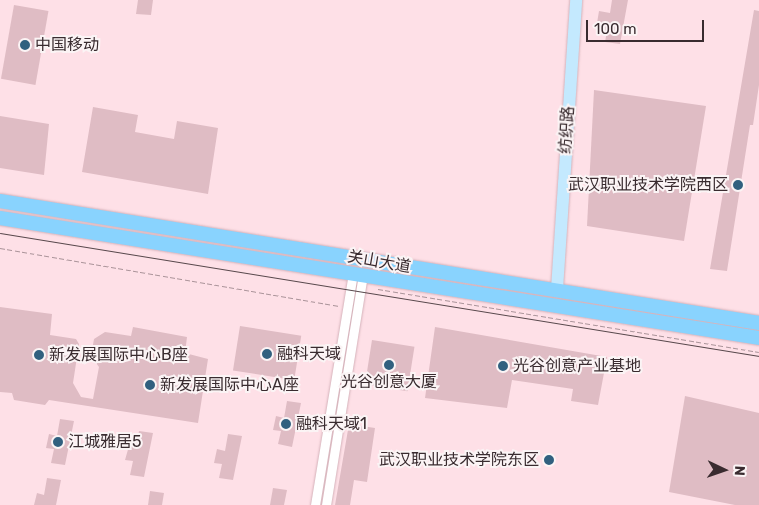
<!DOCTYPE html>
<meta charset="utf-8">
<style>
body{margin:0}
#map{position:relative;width:759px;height:505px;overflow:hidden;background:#fee0e7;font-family:Rubik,"Noto Sans SC",sans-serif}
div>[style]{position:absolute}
.building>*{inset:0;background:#dfbcc4;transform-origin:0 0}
.path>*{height:1px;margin-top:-0.5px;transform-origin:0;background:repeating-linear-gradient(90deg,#aa9399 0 5px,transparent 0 7.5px)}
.roads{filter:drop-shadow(0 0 1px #d5b2ba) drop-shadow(0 0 1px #d5b2ba)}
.street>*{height:9px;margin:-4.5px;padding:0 4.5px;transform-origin:4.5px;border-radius:4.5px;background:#fff}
.secondary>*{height:12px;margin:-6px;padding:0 6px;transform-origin:6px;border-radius:6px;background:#c4e9fe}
.primary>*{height:14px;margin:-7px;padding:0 7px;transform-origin:7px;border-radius:7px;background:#89d3fe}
.tram>*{height:1px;margin:-0.5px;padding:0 0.5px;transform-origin:0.5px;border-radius:0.5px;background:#58484c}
.dots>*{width:14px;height:14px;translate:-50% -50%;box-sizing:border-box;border:2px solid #fbf4f5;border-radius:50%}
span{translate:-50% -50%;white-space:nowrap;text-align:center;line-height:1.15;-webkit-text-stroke:4px #fbf4f5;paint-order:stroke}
.poi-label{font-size:16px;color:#392b2f}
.left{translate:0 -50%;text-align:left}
.right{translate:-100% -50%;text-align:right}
.street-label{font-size:16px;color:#392b2f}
.north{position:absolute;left:699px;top:445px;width:50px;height:50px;-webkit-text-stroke:4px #fbf4f5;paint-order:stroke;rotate:93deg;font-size:14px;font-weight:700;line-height:20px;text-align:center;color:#392b2f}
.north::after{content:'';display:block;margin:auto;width:18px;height:22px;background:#392b2f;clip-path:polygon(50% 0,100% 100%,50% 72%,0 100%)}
.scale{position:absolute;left:586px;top:20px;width:118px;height:22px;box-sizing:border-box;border:2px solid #392b2f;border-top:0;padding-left:6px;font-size:15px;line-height:18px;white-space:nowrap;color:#392b2f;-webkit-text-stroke:4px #fbf4f5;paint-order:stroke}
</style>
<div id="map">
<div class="building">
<i style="clip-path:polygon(138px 0,153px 0,151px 15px,136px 14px)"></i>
<i style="clip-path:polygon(612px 0,628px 0,620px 44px,605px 42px,607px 31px,596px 29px,599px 11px,610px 13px)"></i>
<i style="left:14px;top:5px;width:35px;height:75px;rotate:10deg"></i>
<i style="clip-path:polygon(754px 10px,759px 11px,759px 85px,753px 125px,750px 125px,727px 271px,710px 269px)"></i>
<i style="clip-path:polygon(594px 90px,706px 106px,684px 241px,587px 226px)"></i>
<i style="clip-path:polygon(93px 107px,138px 115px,135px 132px,174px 139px,177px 121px,218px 128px,208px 194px,82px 172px)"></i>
<i style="clip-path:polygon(0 116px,49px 124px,44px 175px,0 168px)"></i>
<i style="clip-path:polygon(0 307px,52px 314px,50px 335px,76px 339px,79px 344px,73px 383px,81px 397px,93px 399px,99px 367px,91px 356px,94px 339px,105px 332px,131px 336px,133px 327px,187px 337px,185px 353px,208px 359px,198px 423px,49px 400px,45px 405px,14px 400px,12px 393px,0 392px)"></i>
<i style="left:240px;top:326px;width:62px;height:45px;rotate:9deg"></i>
<i style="clip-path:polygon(435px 327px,607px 357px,598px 405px,571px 401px,573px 389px,512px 380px,507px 408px,425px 398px)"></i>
<i style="left:372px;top:340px;width:43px;height:45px;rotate:9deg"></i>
<i style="clip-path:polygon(685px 396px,759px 413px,759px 505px,735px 505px,669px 492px)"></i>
<i style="clip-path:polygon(287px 401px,301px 403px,292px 447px,278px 444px,281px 431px,273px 430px,276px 416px,284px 418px)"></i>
<i style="clip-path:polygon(60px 419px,74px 421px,65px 465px,51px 463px,54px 449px,46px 448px,49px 434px,57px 436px)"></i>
<i style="clip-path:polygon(349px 424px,375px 428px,367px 482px,354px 480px,350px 505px,335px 505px)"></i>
<i style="clip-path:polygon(139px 431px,153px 433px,144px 477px,130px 475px,133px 461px,125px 460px,129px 446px,136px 448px)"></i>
<i style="clip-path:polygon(228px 434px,242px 436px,233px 480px,219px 478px,222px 464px,214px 463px,217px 449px,225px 451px)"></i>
<i style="clip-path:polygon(47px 478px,61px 480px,56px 505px,34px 505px,37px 493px,44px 495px)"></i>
<i style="clip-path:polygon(273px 488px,287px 490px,284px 505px,270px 505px)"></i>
<i style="clip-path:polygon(150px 491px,164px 493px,162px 505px,148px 505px)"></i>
</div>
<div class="path">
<i style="left:0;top:248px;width:344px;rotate:9.7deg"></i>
<i style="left:378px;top:289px;width:386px;rotate:9.4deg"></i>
</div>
<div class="roads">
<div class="street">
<i style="left:315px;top:505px;width:235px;rotate:-80.7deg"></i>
<i style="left:326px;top:505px;width:234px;rotate:-80.9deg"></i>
</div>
<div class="secondary">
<i style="left:557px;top:289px;width:290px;rotate:-86.2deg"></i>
</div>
<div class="primary">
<i style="left:0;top:201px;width:769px;rotate:9.13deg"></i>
<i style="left:0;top:218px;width:768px;rotate:8.98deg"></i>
</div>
</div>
<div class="tram">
<i style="left:0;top:233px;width:769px;rotate:9.21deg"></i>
</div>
<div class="dots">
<i style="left:25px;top:45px;background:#31607f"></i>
<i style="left:738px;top:185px;background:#31607f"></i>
<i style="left:267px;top:354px;background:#31607f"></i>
<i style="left:39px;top:355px;background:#31607f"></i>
<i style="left:389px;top:365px;background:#31607f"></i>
<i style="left:503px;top:366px;background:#31607f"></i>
<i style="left:150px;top:385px;background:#31607f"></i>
<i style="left:286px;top:424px;background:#31607f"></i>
<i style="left:58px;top:442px;background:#31607f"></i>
<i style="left:549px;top:460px;background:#31607f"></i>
</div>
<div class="poi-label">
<span class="left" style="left:35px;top:45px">中国移动</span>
<span class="right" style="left:728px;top:185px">武汉职业技术学院西区</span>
<span class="left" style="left:277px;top:354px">融科天域</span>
<span class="left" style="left:49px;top:355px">新发展国际中心B座</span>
<span class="left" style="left:513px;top:366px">光谷创意产业基地</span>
<span style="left:389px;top:382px">光谷创意大厦</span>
<span class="left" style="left:160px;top:385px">新发展国际中心A座</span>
<span class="left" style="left:296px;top:424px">融科天域1</span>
<span class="left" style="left:68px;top:442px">江城雅居5</span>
<span class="right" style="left:539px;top:460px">武汉职业技术学院东区</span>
</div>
<div class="street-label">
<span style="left:567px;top:130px;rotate:-86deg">纺织路</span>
<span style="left:379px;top:262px;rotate:10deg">关山大道</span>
</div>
<div class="north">N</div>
<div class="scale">100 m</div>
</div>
